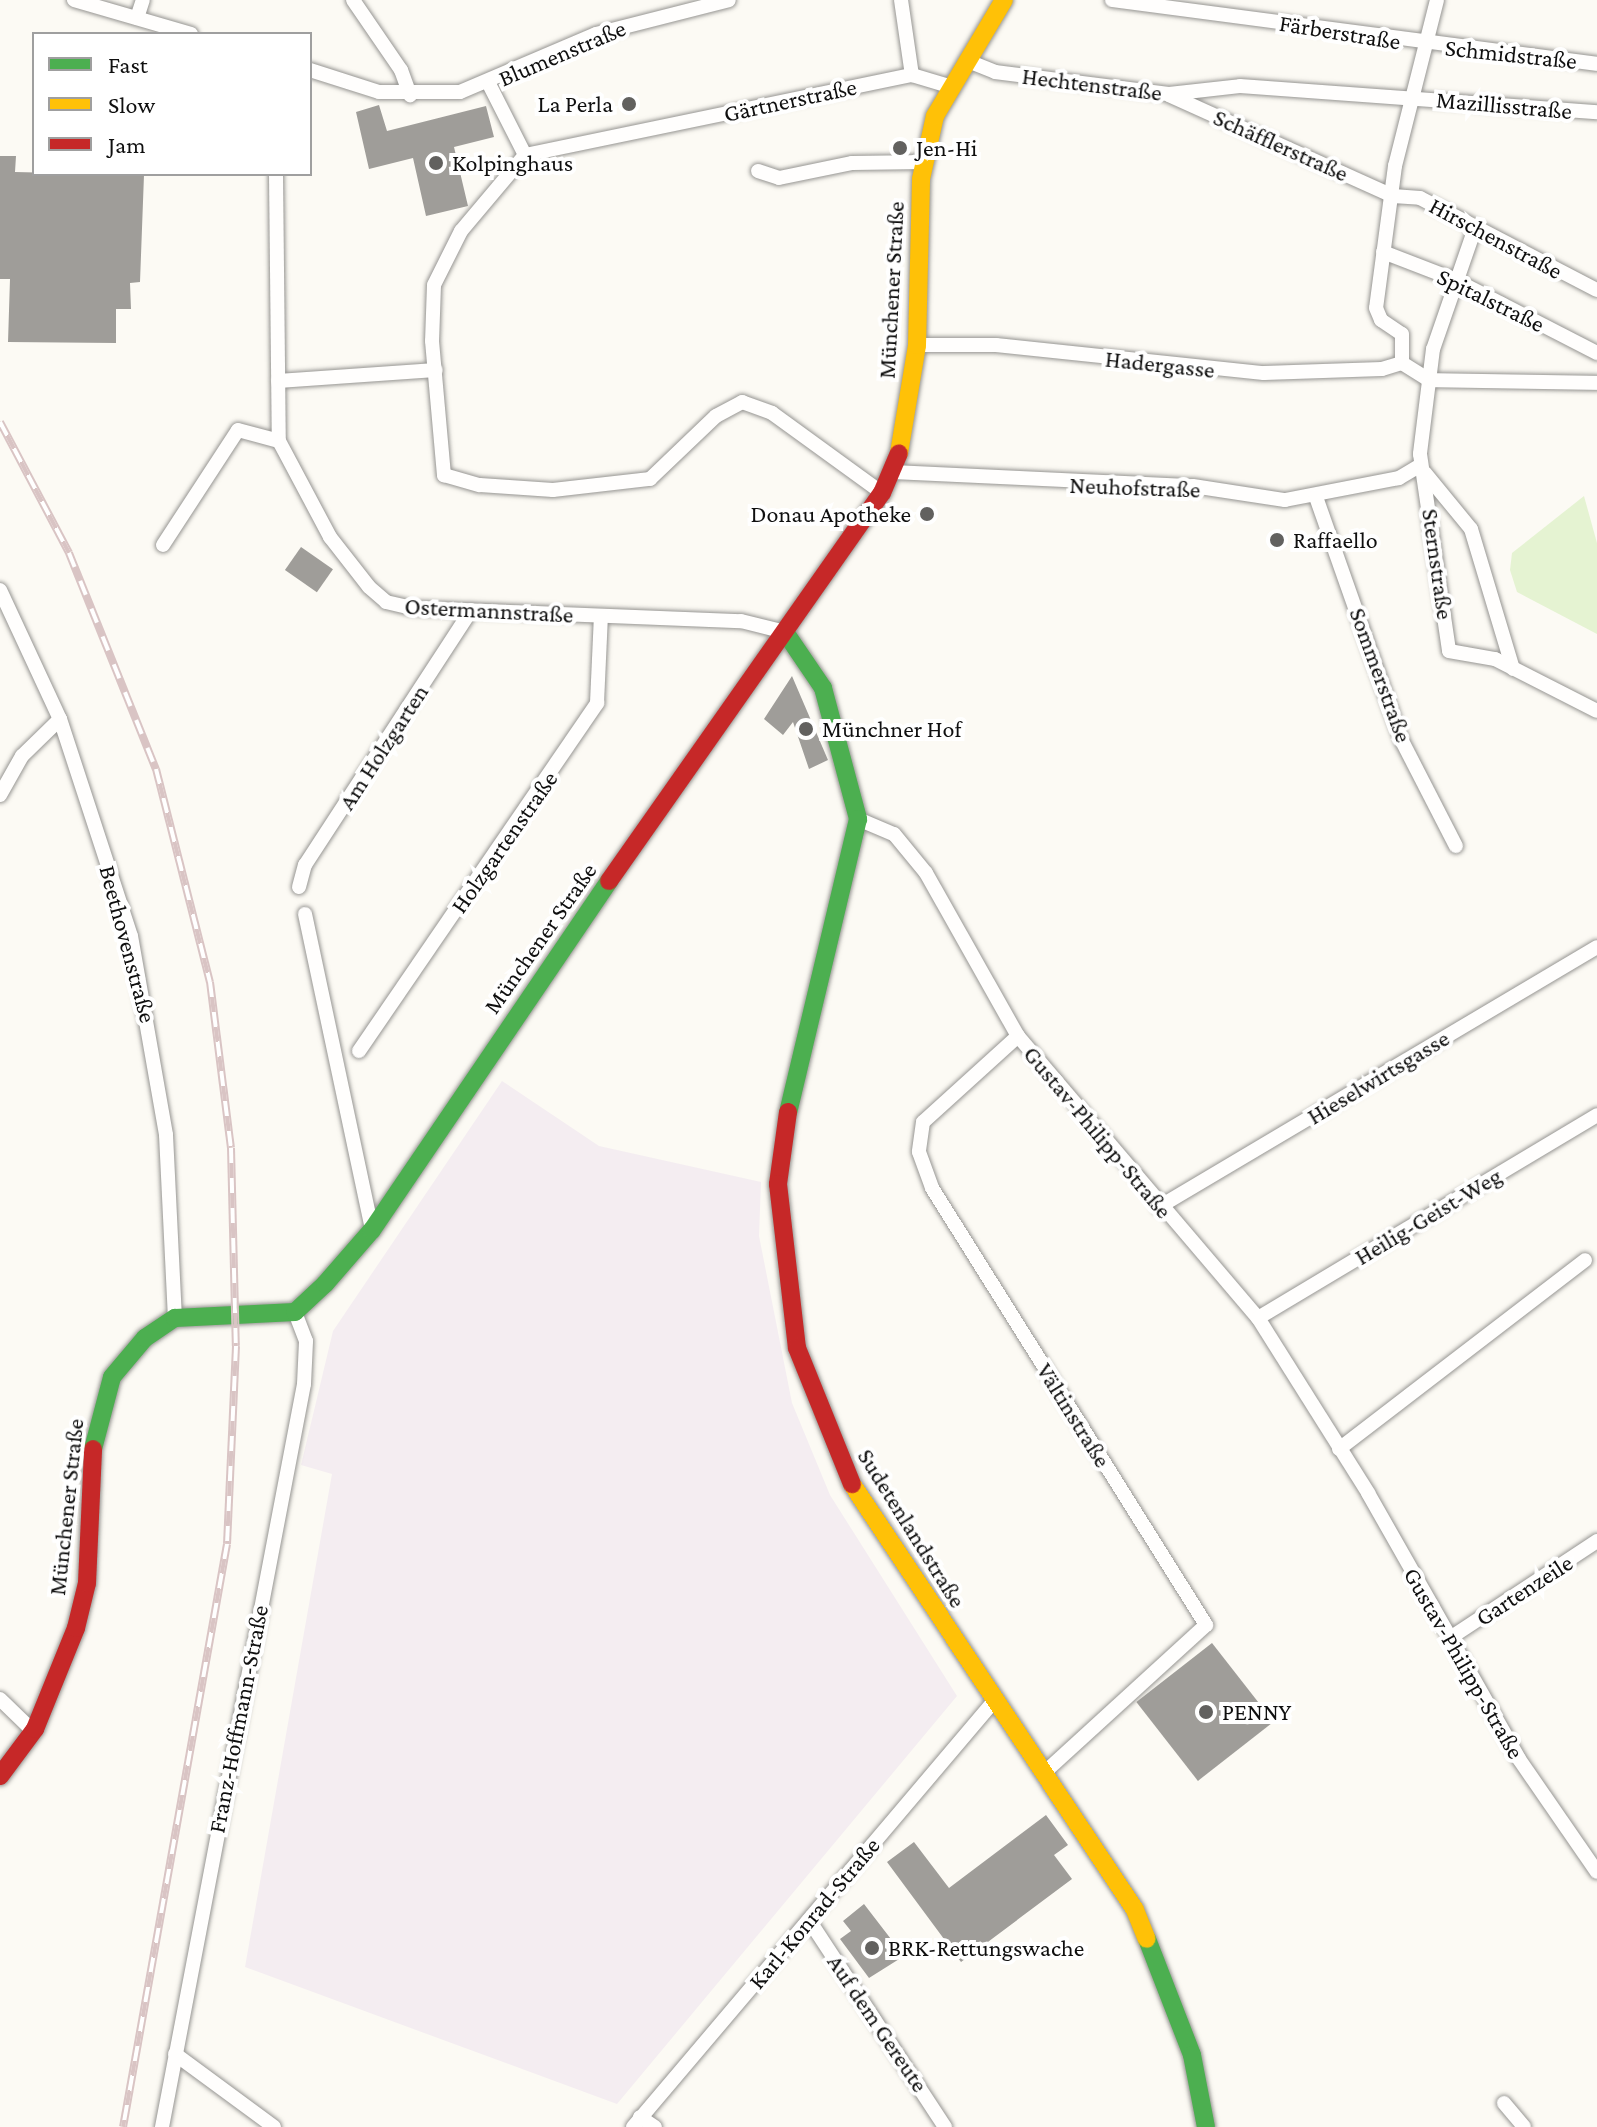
<!DOCTYPE html>
<meta charset="utf-8">
<style>
body{margin:0}
#map{position:relative;width:1597px;height:2127px;overflow:hidden;background:#fcfaf4;font-family:"Crimson Pro",serif}
div>[style]{position:absolute}
.industrial>*{inset:0;background:#f4edf1}
.green>*{inset:0;background:#e5f3d2}
.building>*{inset:0;background:#9f9d99;transform-origin:0 0}
.roads{filter:drop-shadow(0 0 2px #969592) drop-shadow(0 0 2px #969592)}
.street>*{height:14px;margin:-7px;padding:0 7px;transform-origin:7px;border-radius:7px;background:#fffefd}
.fast>*{height:18px;margin:-9px;padding:0 9px;transform-origin:9px;border-radius:9px;background:#4caf50}
.slow>*{height:18px;margin:-9px;padding:0 9px;transform-origin:9px;border-radius:9px;background:#ffc107}
.jam>*{height:18px;margin:-9px;padding:0 9px;transform-origin:9px;border-radius:9px;background:#c62828}
.rail>*{height:8px;margin-top:-4px;transform-origin:0;background:repeating-linear-gradient(90deg,#fff 0 15px,#d9c4c4 0 30px);box-sizing:border-box;border-block:2px solid #d9c4c4}
.dots>*{width:22px;height:22px;translate:-50% -50%;box-sizing:border-box;border:4px solid #fff;border-radius:50%}
span{translate:-50% -50%;white-space:nowrap;text-align:center;line-height:1.15;-webkit-text-stroke:8px #fff;paint-order:stroke}
.street-label{font-size:24px;color:#0f0f0f}
.poi-label{font-size:24px;color:#0f0f0f}
.right{translate:-100% -50%;text-align:right}
.left{translate:0 -50%;text-align:left}
.legend{position:absolute;left:32px;top:32px;width:280px;height:144px;box-sizing:border-box;background:#fff;border:2px solid #9f9f9f;margin:0;padding:10px 14px;list-style:none;font-size:24px;color:#0f0f0f}
.legend li{display:flex;align-items:center;gap:16px;height:40px}
.legend b{width:40px;border:2px solid #9f9f9f}
</style>
<div id="map">
<div class="industrial">
<i style="clip-path:polygon(502px 1081px,599px 1146px,761px 1182px,759px 1236px,792px 1403px,830px 1495px,957px 1696px,617px 2104px,245px 1967px,332px 1474px,301px 1465px,333px 1331px)"></i>
</div>
<div class="green">
<i style="clip-path:polygon(1584px 496px,1597px 543px,1597px 634px,1517px 592px,1510px 570px,1512px 553px)"></i>
</div>
<div class="building">
<i style="clip-path:polygon(379px 105px,387px 131px,486px 106px,494px 137px,454px 147px,468px 206px,426px 216px,413px 158px,369px 169px,356px 112px)"></i>
<i style="clip-path:polygon(0 156px,16px 156px,15px 172px,144px 175px,140px 282px,130px 283px,131px 309px,116px 309px,116px 343px,8px 342px,10px 279px,0 279px)"></i>
<i style="left:301px;top:547px;width:39px;height:28px;rotate:35deg"></i>
<i style="clip-path:polygon(792px 676px,828px 760px,809px 769px,793px 722px,783px 735px,764px 719px)"></i>
<i style="left:1212px;top:1643px;width:100px;height:96px;rotate:52deg"></i>
<i style="clip-path:polygon(1046px 1815px,1068px 1845px,1054px 1855px,1072px 1879px,961px 1962px,887px 1862px,914px 1842px,949px 1888px)"></i>
<i style="clip-path:polygon(864px 1904px,904px 1956px,869px 1978px,840px 1939px,851px 1931px,843px 1921px)"></i>
</div>
<div class="roads">
<div class="street">
<i style="left:74px;top:0;width:122px;rotate:16.2deg"></i>
<i style="left:353px;top:0;width:85px;rotate:55.6deg"></i>
<i style="left:401px;top:70px;width:27px;rotate:70deg"></i>
<i style="left:901px;top:0;width:76px;rotate:81.7deg"></i>
<i style="left:1112px;top:0;width:489px;rotate:7.5deg"></i>
<i style="left:1437px;top:0;width:171px;rotate:104.2deg"></i>
<i style="left:1395px;top:166px;width:143px;rotate:97.6deg"></i>
<i style="left:1376px;top:308px;width:13px;rotate:67deg"></i>
<i style="left:1381px;top:320px;width:25px;rotate:34deg"></i>
<i style="left:1402px;top:334px;width:29px;rotate:90deg"></i>
<i style="left:1402px;top:363px;width:32px;rotate:32deg"></i>
<i style="left:1429px;top:380px;width:168px;rotate:1deg"></i>
<i style="left:137px;top:18px;width:19px;rotate:-72deg"></i>
<i style="left:968px;top:61px;width:29px;rotate:22deg"></i>
<i style="left:995px;top:72px;width:175px;rotate:7.2deg"></i>
<i style="left:1169px;top:94px;width:71px;rotate:-6.4deg"></i>
<i style="left:1240px;top:86px;width:358px;rotate:4.2deg"></i>
<i style="left:310px;top:70px;width:72px;rotate:17.7deg"></i>
<i style="left:379px;top:92px;width:81px"></i>
<i style="left:460px;top:92px;width:148px;rotate:-23.1deg"></i>
<i style="left:596px;top:34px;width:137px;rotate:-14.3deg"></i>
<i style="left:489px;top:84px;width:80px;rotate:63.1deg"></i>
<i style="left:1169px;top:95px;width:246px;rotate:24.3deg"></i>
<i style="left:1393px;top:196px;width:27px;rotate:4deg"></i>
<i style="left:1420px;top:198px;width:199px;rotate:27.5deg"></i>
<i style="left:525px;top:155px;width:99px;rotate:130.1deg"></i>
<i style="left:461px;top:231px;width:60px;rotate:116.6deg"></i>
<i style="left:434px;top:285px;width:56px;rotate:92deg"></i>
<i style="left:432px;top:341px;width:135px;rotate:84.9deg"></i>
<i style="left:444px;top:475px;width:37px;rotate:16deg"></i>
<i style="left:480px;top:485px;width:73px;rotate:3.9deg"></i>
<i style="left:553px;top:490px;width:98px;rotate:-6.5deg"></i>
<i style="left:650px;top:479px;width:91px;rotate:-43.7deg"></i>
<i style="left:716px;top:416px;width:30px;rotate:-28deg"></i>
<i style="left:742px;top:402px;width:32px;rotate:20deg"></i>
<i style="left:772px;top:413px;width:136px;rotate:36deg"></i>
<i style="left:525px;top:155px;width:395px;rotate:-11.7deg"></i>
<i style="left:912px;top:75px;width:42px;rotate:16.7deg"></i>
<i style="left:758px;top:171px;width:22px;rotate:18deg"></i>
<i style="left:779px;top:178px;width:75px;rotate:-11.6deg"></i>
<i style="left:852px;top:163px;width:72px;rotate:-0.8deg"></i>
<i style="left:276px;top:174px;width:267px;rotate:89.4deg"></i>
<i style="left:279px;top:441px;width:109px;rotate:62deg"></i>
<i style="left:330px;top:537px;width:63px;rotate:52deg"></i>
<i style="left:369px;top:587px;width:23px;rotate:41deg"></i>
<i style="left:386px;top:602px;width:26px;rotate:13deg"></i>
<i style="left:411px;top:608px;width:330px;rotate:2.3deg"></i>
<i style="left:741px;top:621px;width:45px;rotate:14deg"></i>
<i style="left:1475px;top:228px;width:128px;rotate:109.1deg"></i>
<i style="left:1433px;top:349px;width:106px;rotate:97.1deg"></i>
<i style="left:1420px;top:454px;width:199px;rotate:81.6deg"></i>
<i style="left:1449px;top:651px;width:47px;rotate:9.9deg"></i>
<i style="left:1495px;top:659px;width:114px;rotate:27deg"></i>
<i style="left:1383px;top:252px;width:75px;rotate:21.1deg"></i>
<i style="left:1453px;top:279px;width:162px;rotate:27.2deg"></i>
<i style="left:917px;top:345px;width:79px"></i>
<i style="left:996px;top:345px;width:269px;rotate:6deg"></i>
<i style="left:1264px;top:373px;width:118px;rotate:-1.9deg"></i>
<i style="left:1382px;top:369px;width:21px;rotate:-17deg"></i>
<i style="left:278px;top:381px;width:158px;rotate:-4deg"></i>
<i style="left:893px;top:472px;width:300px;rotate:2.7deg"></i>
<i style="left:1193px;top:486px;width:93px;rotate:8.7deg"></i>
<i style="left:1285px;top:500px;width:116px;rotate:-10.9deg"></i>
<i style="left:1399px;top:478px;width:23px;rotate:-31deg"></i>
<i style="left:1425px;top:473px;width:72px;rotate:50.6deg"></i>
<i style="left:1471px;top:529px;width:146px;rotate:73.3deg"></i>
<i style="left:1316px;top:497px;width:259px;rotate:70.6deg"></i>
<i style="left:1402px;top:741px;width:118px;rotate:62.8deg"></i>
<i style="left:163px;top:545px;width:137px;rotate:-56.9deg"></i>
<i style="left:238px;top:430px;width:42px;rotate:15deg"></i>
<i style="left:0;top:590px;width:142px;rotate:65.1deg"></i>
<i style="left:60px;top:719px;width:228px;rotate:71.9deg"></i>
<i style="left:131px;top:936px;width:202px;rotate:80deg"></i>
<i style="left:166px;top:1135px;width:183px;rotate:87.2deg"></i>
<i style="left:0;top:795px;width:45px;rotate:-60.6deg"></i>
<i style="left:22px;top:756px;width:53px;rotate:-44.2deg"></i>
<i style="left:858px;top:819px;width:39px;rotate:23deg"></i>
<i style="left:894px;top:834px;width:50px;rotate:50.6deg"></i>
<i style="left:926px;top:873px;width:187px;rotate:60.6deg"></i>
<i style="left:1018px;top:1036px;width:370px;rotate:49.6deg"></i>
<i style="left:1258px;top:1318px;width:207px;rotate:57.8deg"></i>
<i style="left:1368px;top:1493px;width:306px;rotate:60.4deg"></i>
<i style="left:1519px;top:1759px;width:137px;rotate:55.4deg"></i>
<i style="left:299px;top:887px;width:23px;rotate:-75deg"></i>
<i style="left:305px;top:865px;width:304px;rotate:-56.9deg"></i>
<i style="left:305px;top:914px;width:323px;rotate:78deg"></i>
<i style="left:1018px;top:1036px;width:128px;rotate:137.8deg"></i>
<i style="left:923px;top:1122px;width:30px;rotate:98deg"></i>
<i style="left:919px;top:1152px;width:38px;rotate:70deg"></i>
<i style="left:932px;top:1188px;width:516px;rotate:57.91deg"></i>
<i style="left:1206px;top:1625px;width:215px;rotate:137.6deg"></i>
<i style="left:359px;top:1051px;width:422px;rotate:-55.6deg"></i>
<i style="left:597px;top:703px;width:87px;rotate:-87.4deg"></i>
<i style="left:1159px;top:1207px;width:509px;rotate:-30.69deg"></i>
<i style="left:1258px;top:1318px;width:395px;rotate:-30.9deg"></i>
<i style="left:1339px;top:1449px;width:310px;rotate:-37.5deg"></i>
<i style="left:1450px;top:1638px;width:176px;rotate:-33.4deg"></i>
<i style="left:0;top:1699px;width:46px;rotate:44.1deg"></i>
<i style="left:809px;top:1920px;width:248px;rotate:56.7deg"></i>
<i style="left:175px;top:2054px;width:123px;rotate:36.4deg"></i>
<i style="left:1504px;top:2103px;width:31px;rotate:50deg"></i>
<i style="left:640px;top:2117px;width:18px;rotate:34deg"></i>
<i style="left:162px;top:2127px;width:756px;rotate:-79.18deg"></i>
<i style="left:304px;top:1384px;width:43px;rotate:-87.3deg"></i>
<i style="left:306px;top:1341px;width:31px;rotate:-111deg"></i>
<i style="left:633px;top:2127px;width:560px;rotate:-49.71deg"></i>
</div>
<div class="fast">
<i style="left:785px;top:632px;width:68px;rotate:55.8deg"></i>
<i style="left:823px;top:688px;width:136px;rotate:75deg"></i>
<i style="left:858px;top:819px;width:301px;rotate:103.4deg"></i>
<i style="left:93px;top:1449px;width:74px;rotate:-75.2deg"></i>
<i style="left:112px;top:1377px;width:51px;rotate:-49.8deg"></i>
<i style="left:145px;top:1338px;width:36px;rotate:-34deg"></i>
<i style="left:175px;top:1318px;width:120px;rotate:-2.9deg"></i>
<i style="left:295px;top:1312px;width:41px;rotate:-43deg"></i>
<i style="left:325px;top:1284px;width:72px;rotate:-49deg"></i>
<i style="left:372px;top:1230px;width:422px;rotate:-55.8deg"></i>
<i style="left:1147px;top:1939px;width:124px;rotate:68.8deg"></i>
<i style="left:1192px;top:2055px;width:73px;rotate:79deg"></i>
</div>
<div class="slow">
<i style="left:899px;top:453px;width:109px;rotate:-80.5deg"></i>
<i style="left:917px;top:345px;width:166px;rotate:-88.6deg"></i>
<i style="left:921px;top:179px;width:65px;rotate:-77.5deg"></i>
<i style="left:935px;top:116px;width:135px;rotate:-59.3deg"></i>
<i style="left:852px;top:1484px;width:511px;rotate:56.4deg"></i>
<i style="left:1135px;top:1910px;width:31px;rotate:68deg"></i>
</div>
<div class="jam">
<i style="left:609px;top:881px;width:474px;rotate:-54.9deg"></i>
<i style="left:882px;top:493px;width:43px;rotate:-67deg"></i>
<i style="left:788px;top:1112px;width:73px;rotate:97.9deg"></i>
<i style="left:778px;top:1184px;width:165px;rotate:83.4deg"></i>
<i style="left:797px;top:1348px;width:147px;rotate:68deg"></i>
<i style="left:0;top:1776px;width:59px;rotate:-53.3deg"></i>
<i style="left:35px;top:1729px;width:109px;rotate:-67.9deg"></i>
<i style="left:76px;top:1628px;width:46px;rotate:-76.3deg"></i>
<i style="left:87px;top:1583px;width:134px;rotate:-87.4deg"></i>
</div>
</div>
<div class="rail">
<i style="left:0;top:422px;width:148px;rotate:62.2deg"></i>
<i style="left:69px;top:553px;width:233px;rotate:68.1deg"></i>
<i style="left:156px;top:769px;width:220px;rotate:75.8deg"></i>
<i style="left:210px;top:982px;width:167px;rotate:82.8deg"></i>
<i style="left:231px;top:1148px;width:198px;rotate:88.6deg"></i>
<i style="left:236px;top:1346px;width:198px;rotate:92.6deg"></i>
<i style="left:227px;top:1544px;width:592px;rotate:100.11deg"></i>
</div>
<div class="dots">
<i style="left:629px;top:104px;background:#62615f"></i>
<i style="left:900px;top:148px;background:#62615f"></i>
<i style="left:436px;top:163px;background:#62615f"></i>
<i style="left:927px;top:514px;background:#62615f"></i>
<i style="left:1277px;top:540px;background:#62615f"></i>
<i style="left:806px;top:729px;background:#62615f"></i>
<i style="left:1206px;top:1712px;background:#62615f"></i>
<i style="left:872px;top:1948px;background:#62615f"></i>
</div>
<div class="street-label">
<span style="left:1340px;top:32px;rotate:9deg">Färberstraße</span>
<span style="left:562px;top:53px;rotate:-23deg">Blumenstraße</span>
<span style="left:1511px;top:54px;rotate:6deg">Schmidstraße</span>
<span style="left:1092px;top:84px;rotate:7deg">Hechtenstraße</span>
<span style="left:790px;top:100px;rotate:-12deg">Gärtnerstraße</span>
<span style="left:1504px;top:105px;rotate:5deg">Mazillisstraße</span>
<span style="left:1281px;top:145px;rotate:24deg">Schäfflerstraße</span>
<span style="left:1496px;top:238px;rotate:28deg">Hirschenstraße</span>
<span style="left:891px;top:290px;rotate:-87deg">Münchener Straße</span>
<span style="left:1491px;top:300px;rotate:26deg">Spitalstraße</span>
<span style="left:1160px;top:364px;rotate:6deg">Hadergasse</span>
<span style="left:1135px;top:487px;rotate:2deg">Neuhofstraße</span>
<span style="left:1438px;top:564px;rotate:82deg">Sternstraße</span>
<span style="left:489px;top:610px;rotate:3deg">Ostermannstraße</span>
<span style="left:1381px;top:675px;rotate:70deg">Sommerstraße</span>
<span style="left:383px;top:747px;rotate:-57deg">Am Holzgarten</span>
<span style="left:504px;top:842px;rotate:-55deg">Holzgartenstraße</span>
<span style="left:540px;top:938px;rotate:-55deg">Münchener Straße</span>
<span style="left:128px;top:944px;rotate:75deg">Beethovenstraße</span>
<span style="left:1378px;top:1077px;rotate:-31deg">Hieselwirtsgasse</span>
<span style="left:1098px;top:1132px;rotate:50deg">Gustav-Philipp-Straße</span>
<span style="left:1428px;top:1216px;rotate:-31deg">Heilig-Geist-Weg</span>
<span style="left:1074px;top:1415px;rotate:58deg">Vältinstraße</span>
<span style="left:66px;top:1507px;rotate:-84deg">Münchener Straße</span>
<span style="left:912px;top:1528px;rotate:58deg">Sudetenlandstraße</span>
<span style="left:1524px;top:1590px;rotate:-33deg">Gartenzeile</span>
<span style="left:1464px;top:1663px;rotate:60deg">Gustav-Philipp-Straße</span>
<span style="left:238px;top:1719px;rotate:-79deg">Franz-Hoffmann-Straße</span>
<span style="left:814px;top:1913px;rotate:-50deg">Karl-Konrad-Straße</span>
<span style="left:878px;top:2023px;rotate:56deg">Auf dem Gereute</span>
</div>
<div class="poi-label">
<span class="right" style="left:613px;top:104px">La Perla</span>
<span class="left" style="left:916px;top:148px">Jen-Hi</span>
<span class="left" style="left:452px;top:163px">Kolpinghaus</span>
<span class="right" style="left:911px;top:514px">Donau Apotheke</span>
<span class="left" style="left:1293px;top:540px">Raffaello</span>
<span class="left" style="left:822px;top:729px">Münchner Hof</span>
<span class="left" style="left:1222px;top:1712px">PENNY</span>
<span class="left" style="left:888px;top:1948px">BRK-Rettungswache</span>
</div>
<ul class="legend">
<li><b style="height:10px;background:#4caf50"></b>Fast</li>
<li><b style="height:10px;background:#ffc107"></b>Slow</li>
<li><b style="height:10px;background:#c62828"></b>Jam</li>
</ul>
</div>
